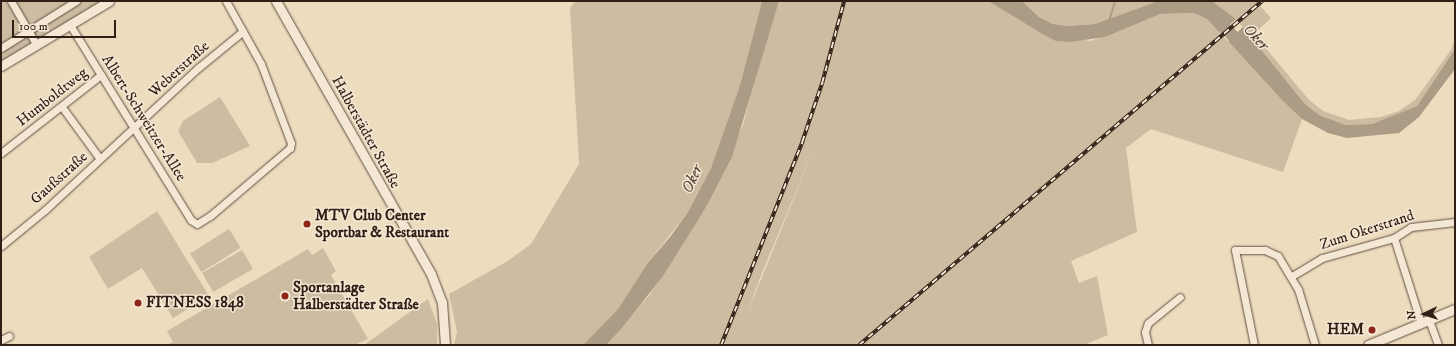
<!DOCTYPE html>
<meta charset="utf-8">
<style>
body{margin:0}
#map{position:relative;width:1456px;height:346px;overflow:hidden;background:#eedcbf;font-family:"IM FELL DW Pica",serif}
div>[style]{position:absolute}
.green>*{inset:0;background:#cebca2;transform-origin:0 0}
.water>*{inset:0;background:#ad9c85}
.stream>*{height:2px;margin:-1px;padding:0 1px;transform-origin:1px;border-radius:1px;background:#ad9c85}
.river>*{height:12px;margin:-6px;padding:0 6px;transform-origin:6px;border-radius:6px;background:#ad9c85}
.roads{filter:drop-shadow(0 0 1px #604e40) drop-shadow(0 0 1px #604e40)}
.street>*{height:7px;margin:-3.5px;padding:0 3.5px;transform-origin:3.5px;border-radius:3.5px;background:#f4e8d5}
.secondary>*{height:9px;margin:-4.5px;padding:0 4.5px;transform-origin:4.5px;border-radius:4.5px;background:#f4e8d5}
.rail>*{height:3.5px;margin-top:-1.75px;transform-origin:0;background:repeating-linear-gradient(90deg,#f4e8d5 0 6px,#301f15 0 12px);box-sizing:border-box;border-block:1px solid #301f15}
.dots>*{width:11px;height:11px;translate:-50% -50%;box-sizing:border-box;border:2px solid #f4e8d5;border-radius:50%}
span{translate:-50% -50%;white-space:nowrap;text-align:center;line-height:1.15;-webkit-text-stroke:3px #f4e8d5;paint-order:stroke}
.street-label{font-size:15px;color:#301f15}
.poi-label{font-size:15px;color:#301f15;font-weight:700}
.left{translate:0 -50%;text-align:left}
.right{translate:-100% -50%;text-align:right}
.water-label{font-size:16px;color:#5c4b3c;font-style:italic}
.frame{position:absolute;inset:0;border:2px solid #301f15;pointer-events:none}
.north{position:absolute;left:1404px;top:294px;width:40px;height:40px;-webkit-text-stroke:3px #f4e8d5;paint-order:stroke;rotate:266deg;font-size:11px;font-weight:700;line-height:16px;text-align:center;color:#301f15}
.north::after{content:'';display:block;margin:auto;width:14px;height:18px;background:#301f15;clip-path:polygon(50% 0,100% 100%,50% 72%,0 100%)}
.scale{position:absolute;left:12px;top:20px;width:104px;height:18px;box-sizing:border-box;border:2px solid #301f15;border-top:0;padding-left:5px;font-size:12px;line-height:14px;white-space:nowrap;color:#301f15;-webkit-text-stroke:3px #f4e8d5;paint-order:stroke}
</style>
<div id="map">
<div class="green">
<i style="clip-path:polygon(1px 1px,106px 1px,1px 66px)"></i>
<i style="clip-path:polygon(575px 1px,762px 1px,740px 85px,711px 168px,688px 212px,647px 264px,618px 309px,583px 345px,454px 345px,457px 332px,449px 294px,508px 261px,531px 244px,579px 164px,570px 8px)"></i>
<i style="clip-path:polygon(evenodd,779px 1px,988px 1px,1042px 34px,1091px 41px,1160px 14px,1193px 13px,1207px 19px,1302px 119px,1283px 172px,1151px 129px,1126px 148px,1137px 232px,1071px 261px,1079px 283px,1097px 276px,1108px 335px,1084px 345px,606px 345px,650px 294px,705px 209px,743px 125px,764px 43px,779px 1px,817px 141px,747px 314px,762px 273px,817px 141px)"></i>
<i style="clip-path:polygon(1022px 1px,1158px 1px,1095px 24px,1068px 26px,1053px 24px,1039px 17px)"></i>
<i style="clip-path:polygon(1212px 1px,1256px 1px,1271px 18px,1254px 34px,1309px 100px,1323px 111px,1349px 120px,1381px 117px,1399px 111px,1415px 100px,1451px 50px,1455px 39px,1455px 49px,1417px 106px,1372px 124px,1346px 125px,1319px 115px,1304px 103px,1236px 19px)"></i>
<i style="clip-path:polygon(220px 97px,250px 146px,212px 163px,197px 163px,178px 131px,183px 121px)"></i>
<i style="clip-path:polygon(157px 211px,209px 296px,173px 318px,142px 268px,108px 289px,89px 257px)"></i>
<i style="left:229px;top:229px;width:22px;height:46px;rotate:58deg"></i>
<i style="clip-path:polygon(323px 248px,336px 271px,331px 275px,368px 339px,355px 345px,167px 345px,173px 342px,167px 331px,308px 249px,312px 255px)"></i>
<i style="left:242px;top:250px;width:22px;height:46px;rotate:60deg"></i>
<i style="clip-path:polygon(428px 299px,437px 324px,437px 345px,364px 345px)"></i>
</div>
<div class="water">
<i style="clip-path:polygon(762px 1px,779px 1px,732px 157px,705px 209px,663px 276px,621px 329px,606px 345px,583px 345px,618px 309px,647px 264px,670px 237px,688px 212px,711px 168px,740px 85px)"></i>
<i style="clip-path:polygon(988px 1px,1022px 1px,1039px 17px,1053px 24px,1068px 26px,1095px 24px,1158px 1px,1212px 1px,1236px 19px,1220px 33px,1207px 19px,1193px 13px,1160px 14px,1105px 37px,1070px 42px,1056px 41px,1042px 34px)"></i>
<i style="clip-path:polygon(1243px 27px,1304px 103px,1319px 115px,1346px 125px,1372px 124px,1417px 106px,1455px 49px,1455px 69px,1419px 117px,1399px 133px,1347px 138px,1328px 133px,1302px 119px,1283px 101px,1228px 41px)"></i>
</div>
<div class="stream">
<i style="left:1109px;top:21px;width:21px;rotate:-73deg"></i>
</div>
<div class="river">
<i style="left:1213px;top:16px;width:44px;rotate:45deg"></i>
</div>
<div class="roads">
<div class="street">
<i style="left:11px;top:1px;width:50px;rotate:59.8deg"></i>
<i style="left:70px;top:25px;width:229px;rotate:58.2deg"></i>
<i style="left:191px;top:220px;width:7px;rotate:34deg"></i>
<i style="left:197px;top:224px;width:15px;rotate:-32deg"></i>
<i style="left:210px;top:216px;width:105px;rotate:-40.4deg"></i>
<i style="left:290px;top:148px;width:5px;rotate:-79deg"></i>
<i style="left:291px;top:143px;width:85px;rotate:-110.8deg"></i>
<i style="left:261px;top:64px;width:72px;rotate:-119.1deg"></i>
<i style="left:1px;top:48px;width:89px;rotate:-32.1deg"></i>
<i style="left:62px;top:107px;width:64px;rotate:53.8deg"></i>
<i style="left:1px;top:153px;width:127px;rotate:-38deg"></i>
<i style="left:1394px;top:238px;width:89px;rotate:72.4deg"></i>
<i style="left:1px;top:246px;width:57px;rotate:-39.3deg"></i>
<i style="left:45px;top:210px;width:209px;rotate:-42.9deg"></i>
<i style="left:198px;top:68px;width:58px;rotate:-39.4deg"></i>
<i style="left:1292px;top:276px;width:35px;rotate:-31deg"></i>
<i style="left:1322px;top:258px;width:75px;rotate:-15.5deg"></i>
<i style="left:1394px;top:238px;width:20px;rotate:-33deg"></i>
<i style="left:1411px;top:227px;width:44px;rotate:-6.5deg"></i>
<i style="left:1429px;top:320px;width:27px;rotate:70deg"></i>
<i style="left:1px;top:340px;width:9px;rotate:-27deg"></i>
<i style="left:1148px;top:345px;width:13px;rotate:-103deg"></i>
<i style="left:1145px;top:332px;width:9px;rotate:-72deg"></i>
<i style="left:1148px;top:323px;width:41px;rotate:-39.1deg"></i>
<i style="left:1254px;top:345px;width:97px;rotate:-101.3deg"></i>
<i style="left:1235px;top:250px;width:30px"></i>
<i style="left:1265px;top:250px;width:14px;rotate:25deg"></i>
<i style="left:1278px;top:256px;width:39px;rotate:59deg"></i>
<i style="left:1298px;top:289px;width:59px;rotate:73.1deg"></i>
</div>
<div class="secondary">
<i style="left:276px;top:1px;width:314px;rotate:60.4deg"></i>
<i style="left:431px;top:274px;width:30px;rotate:69deg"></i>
<i style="left:442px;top:302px;width:43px;rotate:86deg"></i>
<i style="left:1px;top:66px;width:126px;rotate:-31deg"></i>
<i style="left:1368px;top:345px;width:94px;rotate:-22.5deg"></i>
</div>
</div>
<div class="rail">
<i style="left:721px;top:345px;width:219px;rotate:-68.2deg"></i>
<i style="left:802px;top:142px;width:62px;rotate:-71.3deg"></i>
<i style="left:822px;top:83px;width:85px;rotate:-75deg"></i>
<i style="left:859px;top:345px;width:530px;rotate:-40.48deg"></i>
</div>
<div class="dots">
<i style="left:307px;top:224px;background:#8f2418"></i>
<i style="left:285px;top:296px;background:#8f2418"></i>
<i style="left:138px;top:303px;background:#8f2418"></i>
<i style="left:1372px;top:330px;background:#8f2418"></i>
</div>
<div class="street-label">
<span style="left:179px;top:69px;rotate:-42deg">Weberstraße</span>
<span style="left:52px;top:97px;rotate:-38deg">Humboldtweg</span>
<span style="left:144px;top:118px;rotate:58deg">Albert-Schweitzer-Allee</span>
<span style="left:366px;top:132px;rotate:61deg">Halberstädter Straße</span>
<span style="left:59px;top:178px;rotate:-42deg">Gaußstraße</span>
<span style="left:1367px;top:230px;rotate:-18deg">Zum Okerstrand</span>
</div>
<div class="poi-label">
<span class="left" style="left:315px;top:224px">MTV Club Center<br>Sportbar &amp; Restaurant</span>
<span class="left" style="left:293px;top:296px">Sportanlage<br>Halberstädter Straße</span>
<span class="left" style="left:146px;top:303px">FITNESS 1848</span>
<span class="right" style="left:1364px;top:330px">HEM</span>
</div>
<div class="water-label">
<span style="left:1256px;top:37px;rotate:47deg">Oker</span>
<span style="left:692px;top:179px;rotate:-66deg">Oker</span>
</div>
<div class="frame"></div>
<div class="north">N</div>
<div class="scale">100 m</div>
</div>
